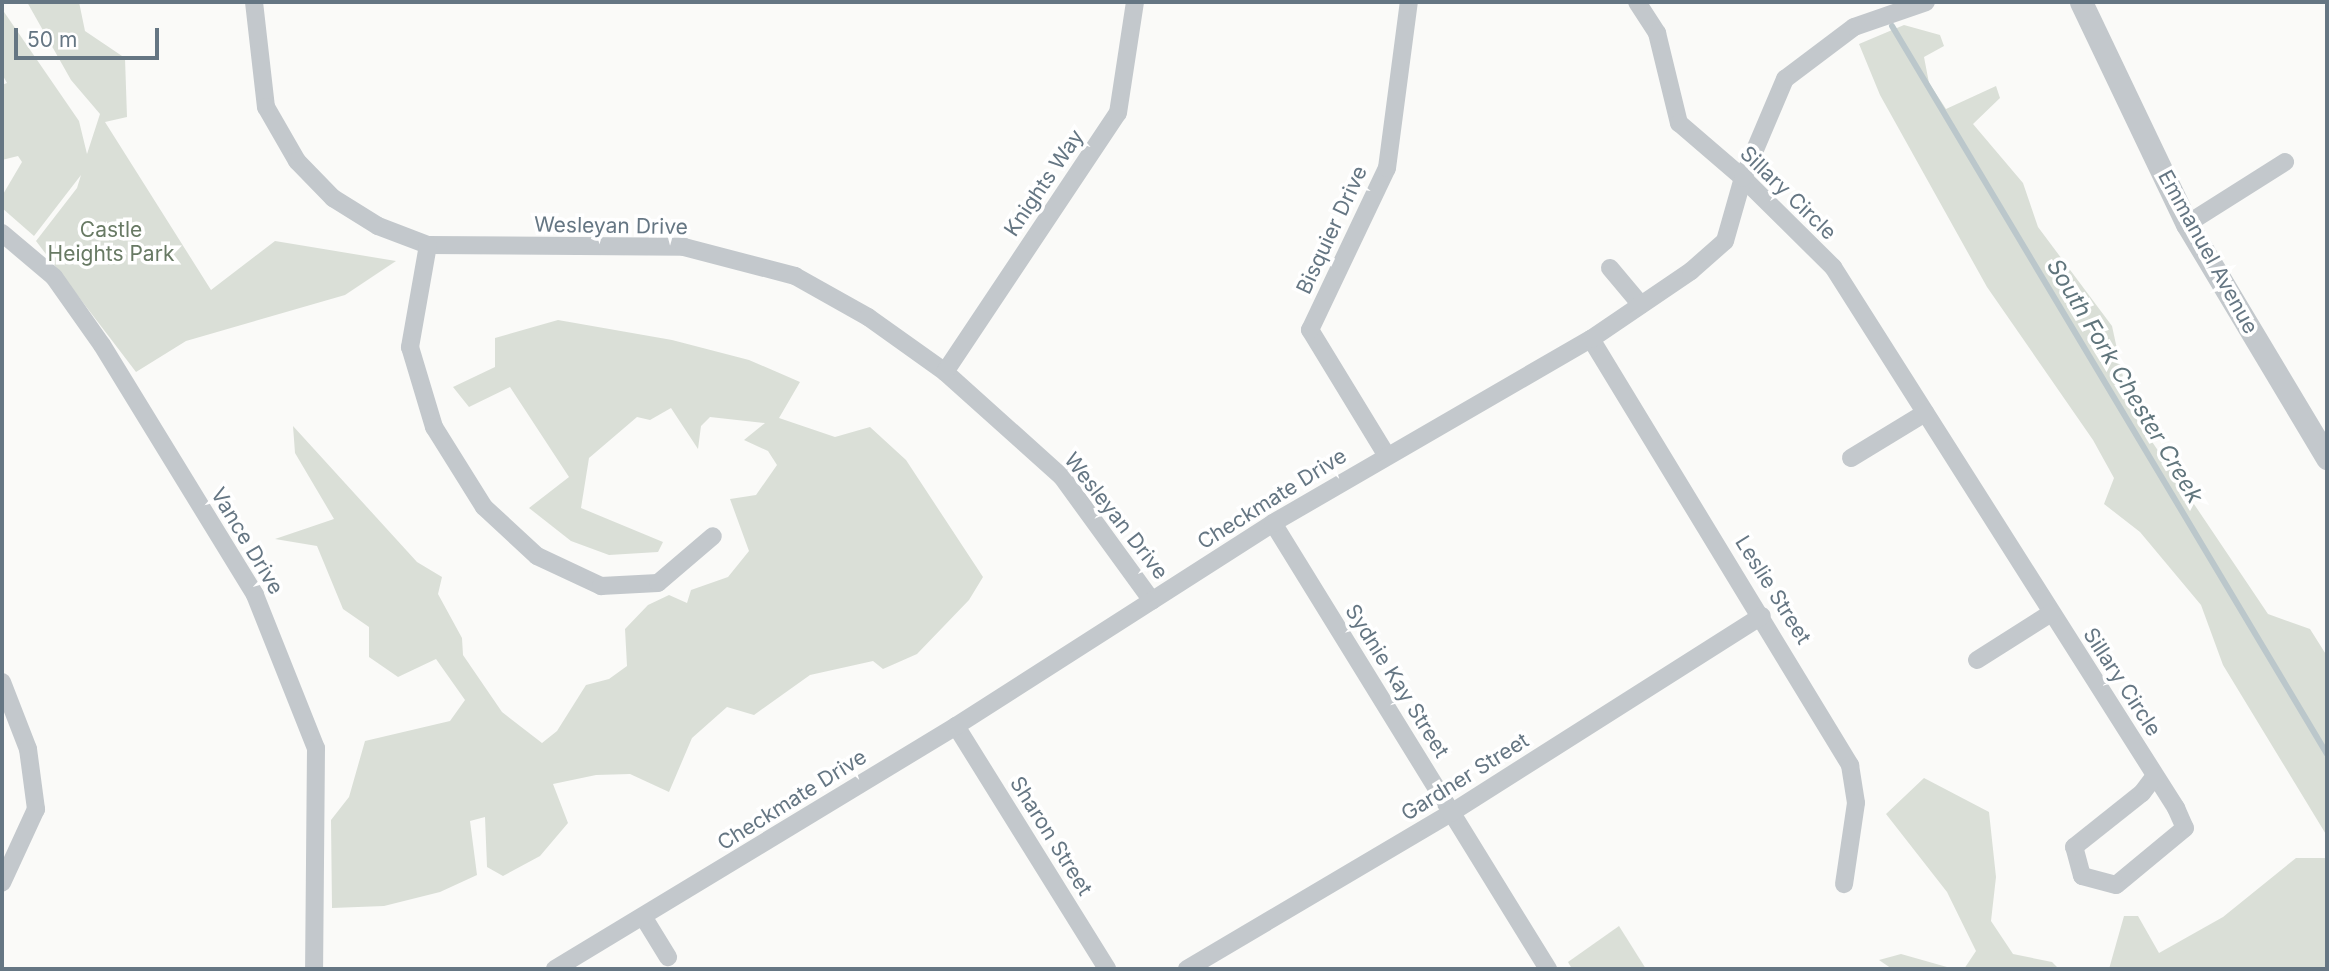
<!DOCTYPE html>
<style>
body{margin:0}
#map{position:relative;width:2329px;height:971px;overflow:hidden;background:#fafaf8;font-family:Inter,sans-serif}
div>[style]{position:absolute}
.green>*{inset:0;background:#dadfd7}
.stream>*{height:6px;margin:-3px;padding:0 3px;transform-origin:3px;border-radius:3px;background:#bbc7cb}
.minor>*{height:18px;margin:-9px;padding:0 9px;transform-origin:9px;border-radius:9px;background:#c3c8cc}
.tertiary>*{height:23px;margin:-11.5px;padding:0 11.5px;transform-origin:11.5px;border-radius:11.5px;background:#c3c8cc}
span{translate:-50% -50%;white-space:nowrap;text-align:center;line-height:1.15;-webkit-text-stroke:7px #fff;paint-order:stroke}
.street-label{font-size:21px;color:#657683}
.park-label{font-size:21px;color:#687a64}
.water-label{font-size:23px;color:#60757c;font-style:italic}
.frame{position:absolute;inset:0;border:4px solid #657683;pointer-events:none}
.scale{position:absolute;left:14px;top:28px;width:145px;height:32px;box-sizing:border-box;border:4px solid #657683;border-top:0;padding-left:9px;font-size:21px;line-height:24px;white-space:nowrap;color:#657683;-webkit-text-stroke:5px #fff;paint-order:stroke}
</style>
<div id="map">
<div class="green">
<i style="clip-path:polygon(27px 2px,79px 2px,85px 31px,125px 58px,127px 117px,105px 122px,211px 290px,275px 241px,396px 261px,345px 295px,186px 341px,136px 372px,36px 241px,77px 188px,81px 175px,34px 236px,2px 208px,2px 196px,22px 162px,18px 156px,2px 160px,2px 85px,7px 83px,2px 74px,2px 9px,79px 121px,87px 154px,100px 114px,71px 80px)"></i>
<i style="clip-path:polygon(1904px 25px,1940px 35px,1944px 46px,1924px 57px,1929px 83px,1946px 109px,1996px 86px,2000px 98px,1973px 124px,2023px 183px,2038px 227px,2112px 326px,2130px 409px,2268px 614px,2310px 629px,2327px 656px,2327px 836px,2223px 665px,2201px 605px,2140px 532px,2104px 504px,2114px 478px,2093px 440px,1987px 287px,1880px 95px,1859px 44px)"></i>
<i style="clip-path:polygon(558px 320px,672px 340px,749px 360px,800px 382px,779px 418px,835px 437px,870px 427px,906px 460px,983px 577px,969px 600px,917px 654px,883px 669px,873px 661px,810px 675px,754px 715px,727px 707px,692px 738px,669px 792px,630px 774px,596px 775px,553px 784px,568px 823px,540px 856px,503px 876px,487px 867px,485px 817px,470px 821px,477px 875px,440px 892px,384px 906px,332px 908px,331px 820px,349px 797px,365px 741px,450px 721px,465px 700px,436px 659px,398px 677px,369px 657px,369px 627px,343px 609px,317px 546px,275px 539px,334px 519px,295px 453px,293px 426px,417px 562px,442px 577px,438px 594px,462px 638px,463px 655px,502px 712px,542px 743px,557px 731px,586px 685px,609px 679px,627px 666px,625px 629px,648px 605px,669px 595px,687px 603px,691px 590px,728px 577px,749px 551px,730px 499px,756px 495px,777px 465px,768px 451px,744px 440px,765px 423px,710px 417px,701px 426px,698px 449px,671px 408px,650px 420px,637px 417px,589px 458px,581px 508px,663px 542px,658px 552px,609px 555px,571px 541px,529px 508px,569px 477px,510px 387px,469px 407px,453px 387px,495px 367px,495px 338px)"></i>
<i style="clip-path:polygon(1924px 778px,1989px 812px,1996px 877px,1991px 921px,2013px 954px,2052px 962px,2059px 969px,1964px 969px,1976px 951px,1947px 892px,1886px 814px)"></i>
<i style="clip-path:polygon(2296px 858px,2327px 858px,2327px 969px,2109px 969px,2124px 916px,2138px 916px,2159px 953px,2223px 917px)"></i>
<i style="clip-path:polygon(1619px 926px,1646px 969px,1572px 969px,1568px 962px)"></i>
<i style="clip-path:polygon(1901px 954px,1954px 969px,1892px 969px,1879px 960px)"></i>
</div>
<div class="stream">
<i style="left:1892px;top:26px;width:848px;rotate:59.14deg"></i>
</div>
<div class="minor">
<i style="left:254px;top:2px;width:106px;rotate:83.5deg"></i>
<i style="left:266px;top:107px;width:62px;rotate:60.1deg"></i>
<i style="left:297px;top:161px;width:52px;rotate:45.8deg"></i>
<i style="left:333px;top:198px;width:53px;rotate:31.9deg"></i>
<i style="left:378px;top:226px;width:53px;rotate:20.8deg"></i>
<i style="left:428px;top:245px;width:256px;rotate:0.4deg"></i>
<i style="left:684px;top:247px;width:115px;rotate:14.6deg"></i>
<i style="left:795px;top:276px;width:84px;rotate:29.3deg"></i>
<i style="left:868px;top:317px;width:95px;rotate:35.5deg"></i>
<i style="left:945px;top:372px;width:157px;rotate:41.9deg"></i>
<i style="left:1062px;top:477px;width:153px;rotate:54deg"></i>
<i style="left:1637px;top:2px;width:37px;rotate:57deg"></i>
<i style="left:1657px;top:33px;width:93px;rotate:76.3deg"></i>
<i style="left:1679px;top:123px;width:84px;rotate:40.7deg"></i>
<i style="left:1743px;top:178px;width:127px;rotate:44.7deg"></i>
<i style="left:1833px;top:267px;width:641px;rotate:57.62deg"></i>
<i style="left:2176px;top:808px;width:22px;rotate:66deg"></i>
<i style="left:2185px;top:828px;width:89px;rotate:140.4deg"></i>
<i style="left:2116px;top:885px;width:35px;rotate:-165deg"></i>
<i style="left:2082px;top:876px;width:30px;rotate:-105deg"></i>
<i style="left:2074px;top:847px;width:87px;rotate:-38.5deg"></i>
<i style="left:2142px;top:793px;width:21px;rotate:-53deg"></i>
<i style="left:2187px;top:224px;width:116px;rotate:-32.3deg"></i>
<i style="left:2px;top:233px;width:68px;rotate:40.2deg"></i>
<i style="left:54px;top:277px;width:83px;rotate:54.8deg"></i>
<i style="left:102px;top:345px;width:293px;rotate:58.5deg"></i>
<i style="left:255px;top:595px;width:165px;rotate:68.3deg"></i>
<i style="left:316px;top:748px;width:221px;rotate:90.5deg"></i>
<i style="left:428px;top:245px;width:104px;rotate:100deg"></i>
<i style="left:410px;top:347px;width:84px;rotate:73.3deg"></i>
<i style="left:434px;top:427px;width:94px;rotate:58deg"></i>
<i style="left:484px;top:507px;width:72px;rotate:42.8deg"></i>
<i style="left:537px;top:556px;width:71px;rotate:25.1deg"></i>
<i style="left:601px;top:586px;width:57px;rotate:-3deg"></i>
<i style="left:658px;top:583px;width:72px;rotate:-40.5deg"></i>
<i style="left:1610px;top:268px;width:48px;rotate:50deg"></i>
<i style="left:1591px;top:339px;width:499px;rotate:58.7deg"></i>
<i style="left:1850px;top:765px;width:38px;rotate:81deg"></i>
<i style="left:1856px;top:803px;width:82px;rotate:98.4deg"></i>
<i style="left:945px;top:372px;width:311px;rotate:-56.3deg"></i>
<i style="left:1118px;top:113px;width:112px;rotate:-81.3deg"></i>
<i style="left:1387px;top:456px;width:148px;rotate:-121.4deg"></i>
<i style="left:1310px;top:330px;width:179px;rotate:-64.6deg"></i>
<i style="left:1387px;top:168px;width:167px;rotate:-82.5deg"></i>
<i style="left:1851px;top:458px;width:87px;rotate:-31.3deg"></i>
<i style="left:1273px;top:523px;width:524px;rotate:58.34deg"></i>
<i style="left:1977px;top:660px;width:88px;rotate:-32.4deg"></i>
<i style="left:2px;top:682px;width:72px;rotate:68.8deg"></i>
<i style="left:28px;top:749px;width:61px;rotate:82.4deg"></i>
<i style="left:36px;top:809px;width:81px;rotate:114.7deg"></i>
<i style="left:956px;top:726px;width:286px;rotate:58.1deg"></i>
<i style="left:644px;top:918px;width:46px;rotate:58.4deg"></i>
<i style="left:555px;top:969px;width:469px;rotate:-31.2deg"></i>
<i style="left:956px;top:726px;width:376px;rotate:-32.6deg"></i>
<i style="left:1273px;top:523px;width:367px;rotate:-30.1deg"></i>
<i style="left:1591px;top:339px;width:121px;rotate:-34.2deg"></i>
<i style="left:1691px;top:271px;width:45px;rotate:-41.4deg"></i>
<i style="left:1725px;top:241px;width:66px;rotate:-74.1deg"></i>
<i style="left:1743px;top:178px;width:108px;rotate:-67deg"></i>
<i style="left:1785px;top:79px;width:86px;rotate:-37deg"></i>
<i style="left:1854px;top:27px;width:76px;rotate:-19.1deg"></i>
<i style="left:1187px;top:969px;width:307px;rotate:-30.6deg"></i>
<i style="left:1451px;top:813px;width:368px;rotate:-32.4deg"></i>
</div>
<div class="tertiary">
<i style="left:2081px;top:2px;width:246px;rotate:64.5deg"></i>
<i style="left:2187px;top:224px;width:273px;rotate:59.1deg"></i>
</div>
<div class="street-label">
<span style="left:1044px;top:183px;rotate:-56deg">Knights Way</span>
<span style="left:1788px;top:193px;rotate:44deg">Sillary Circle</span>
<span style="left:611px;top:226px;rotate:1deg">Wesleyan Drive</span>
<span style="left:1332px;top:230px;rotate:-65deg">Bisquier Drive</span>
<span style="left:2208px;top:252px;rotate:61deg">Emmanuel Avenue</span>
<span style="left:1272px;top:499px;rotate:-32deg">Checkmate Drive</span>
<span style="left:1116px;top:516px;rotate:52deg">Wesleyan Drive</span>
<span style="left:247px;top:541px;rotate:59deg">Vance Drive</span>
<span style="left:1773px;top:590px;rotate:58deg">Leslie Street</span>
<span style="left:1397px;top:681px;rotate:58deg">Sydnie Kay Street</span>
<span style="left:2122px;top:682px;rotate:57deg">Sillary Circle</span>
<span style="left:1465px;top:777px;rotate:-32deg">Gardner Street</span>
<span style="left:792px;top:800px;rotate:-32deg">Checkmate Drive</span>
<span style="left:1051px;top:836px;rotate:58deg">Sharon Street</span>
</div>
<div class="park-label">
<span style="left:111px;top:242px">Castle<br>Heights Park</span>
</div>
<div class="water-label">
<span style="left:2125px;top:381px;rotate:59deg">South Fork Chester Creek</span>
</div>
<div class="frame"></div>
<div class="scale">50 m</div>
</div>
